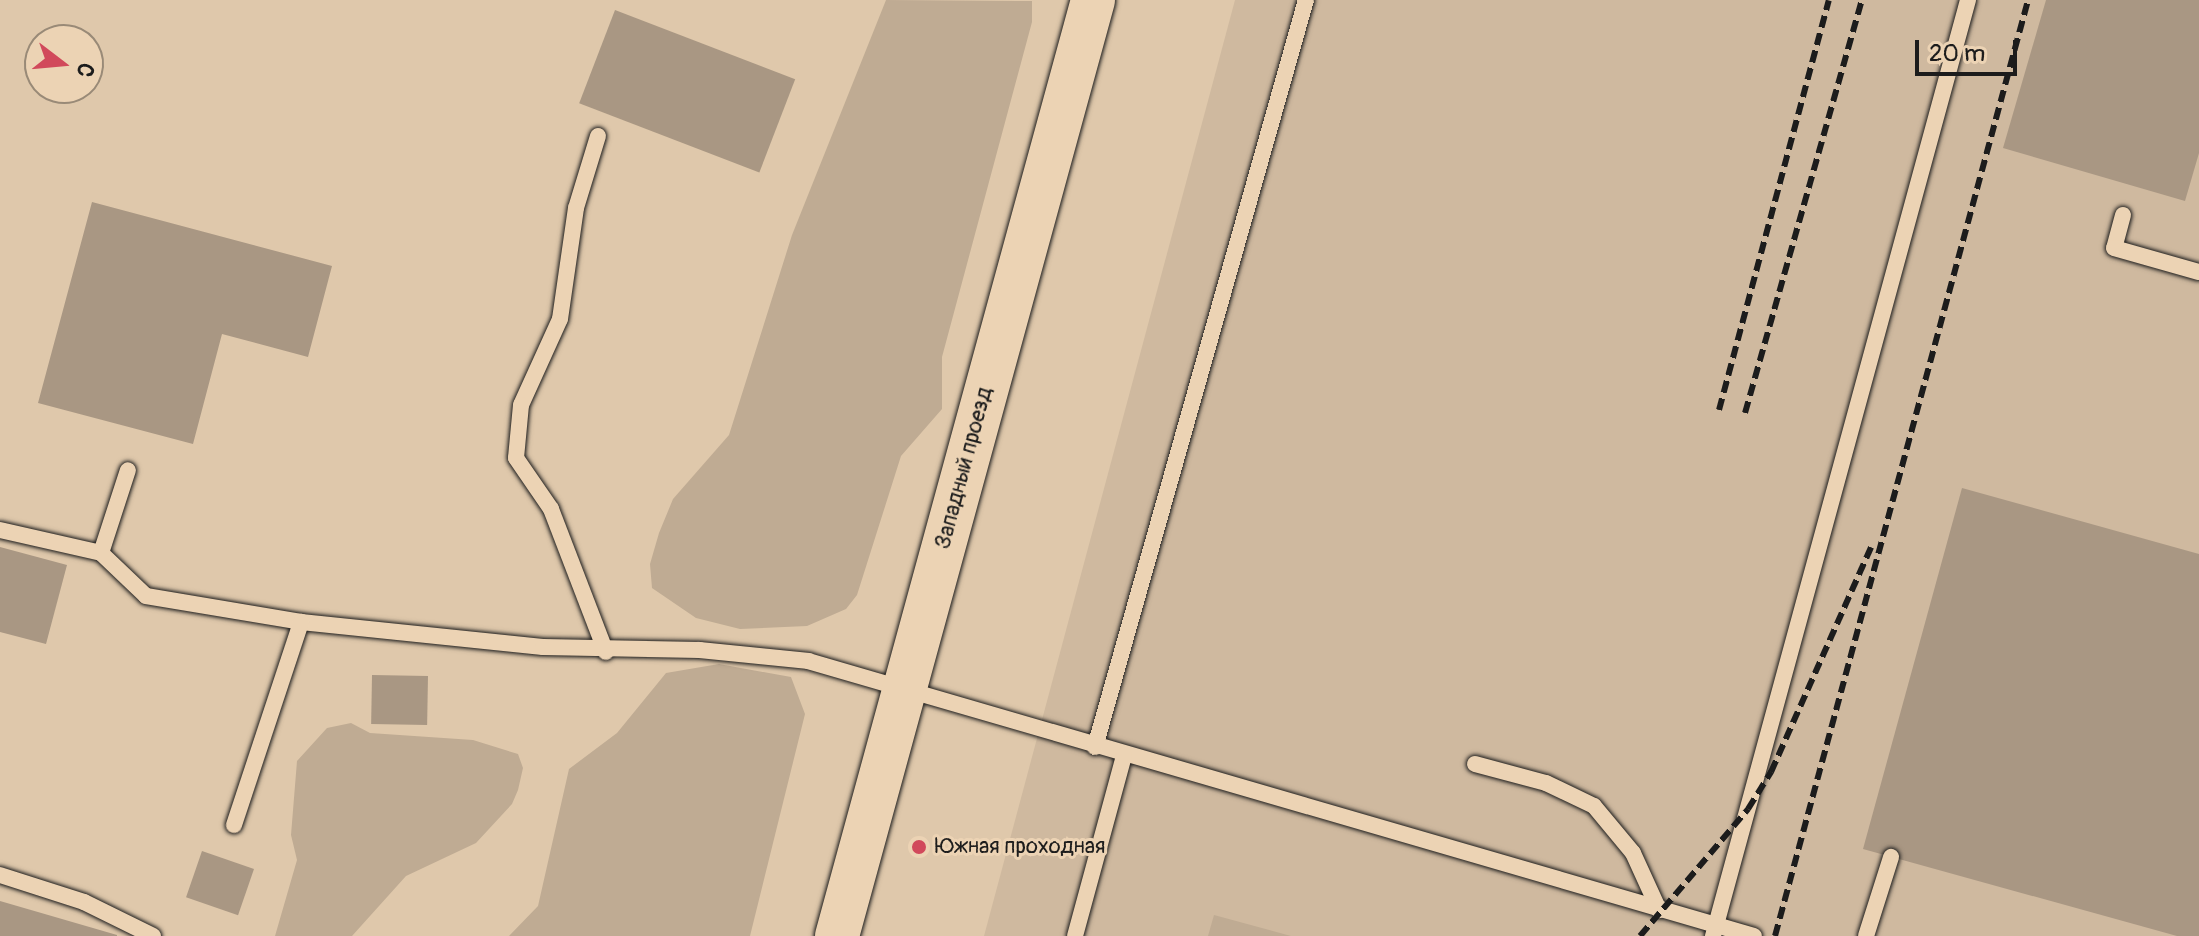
<!DOCTYPE html>
<meta charset="utf-8">
<style>
body{margin:0}
#map{position:relative;width:2199px;height:936px;overflow:hidden;background:#dfc8ab;font-family:Pangolin,sans-serif}
div>[style]{position:absolute}
.built>*{inset:0;background:#cfb99f}
.green>*{inset:0;background:#bfab93}
.building>*{inset:0;background:#a99783;transform-origin:0 0}
.roads{filter:drop-shadow(0 0 2px #1c1c1c) drop-shadow(0 0 2px #1c1c1c)}
.lane>*{height:16px;margin:-8px;padding:0 8px;transform-origin:8px;border-radius:8px;background:#ecd3b4}
.primary>*{height:44px;margin:-22px;padding:0 22px;transform-origin:22px;border-radius:22px;background:#ecd3b4}
.rail>*{height:6px;margin-top:-3px;transform-origin:0;background:repeating-linear-gradient(90deg,#1c1c1c 0 12px,transparent 0 18px)}
.dots>*{width:22px;height:22px;translate:-50% -50%;box-sizing:border-box;border:4px solid #ecd3b4;border-radius:50%}
span{translate:-50% -50%;white-space:nowrap;text-align:center;line-height:1.15;-webkit-text-stroke:6px #ecd3b4;paint-order:stroke}
.street-label{font-size:22px;color:#1c1c1c}
.poi-label{font-size:22px;color:#1c1c1c}
.left{translate:0 -50%;text-align:left}
.north{position:absolute;left:24px;top:24px;width:80px;height:80px;box-sizing:border-box;background:#ecd3b4;border:2px solid #998a77;border-radius:50%;rotate:106deg;font-size:22px;font-weight:700;line-height:32px;text-align:center;color:#1c1c1c}
.north::after{content:'';display:block;margin:auto;width:28px;height:36px;background:#d1495b;clip-path:polygon(50% 0,100% 100%,50% 72%,0 100%)}
.scale{position:absolute;left:1915px;top:40px;width:102px;height:36px;box-sizing:border-box;border:4px solid #1c1c1c;border-top:0;padding-left:10px;font-size:24px;line-height:28px;white-space:nowrap;color:#1c1c1c;-webkit-text-stroke:6px #ecd3b4;paint-order:stroke}
</style>
<div id="map">
<div class="built">
<i style="clip-path:polygon(1235px 0,2199px 0,2199px 936px,984px 936px)"></i>
</div>
<div class="green">
<i style="clip-path:polygon(886px 0,1032px 1px,1032px 22px,942px 357px,942px 409px,901px 456px,857px 595px,846px 609px,807px 626px,740px 629px,696px 618px,652px 588px,650px 564px,659px 533px,673px 499px,729px 435px,792px 235px)"></i>
<i style="clip-path:polygon(719px 664px,791px 677px,805px 714px,750px 936px,509px 936px,538px 906px,569px 769px,617px 733px,666px 673px)"></i>
<i style="clip-path:polygon(351px 723px,370px 733px,473px 740px,518px 754px,523px 768px,518px 790px,512px 804px,476px 843px,406px 876px,352px 936px,275px 936px,297px 860px,291px 835px,297px 761px,327px 728px)"></i>
<i style="clip-path:polygon(1214px 915px,1291px 936px,1208px 936px)"></i>
</div>
<div class="building">
<i style="clip-path:polygon(2046px 0,2199px 0,2199px 153px,2185px 201px,2003px 148px)"></i>
<i style="left:615px;top:10px;width:193px;height:100px;rotate:21deg"></i>
<i style="clip-path:polygon(92px 202px,332px 266px,308px 357px,222px 334px,193px 444px,38px 403px)"></i>
<i style="clip-path:polygon(1962px 488px,2199px 554px,2199px 936px,2177px 936px,1863px 849px)"></i>
<i style="clip-path:polygon(0 547px,67px 565px,46px 644px,0 632px)"></i>
<i style="left:372px;top:675px;width:56px;height:49px;rotate:1deg"></i>
<i style="left:202px;top:851px;width:55px;height:49px;rotate:19deg"></i>
<i style="clip-path:polygon(0 901px,117px 935px,117px 936px,0 936px)"></i>
</div>
<div class="roads">
<div class="lane">
<i style="left:598px;top:136px;width:75px;rotate:107deg"></i>
<i style="left:576px;top:208px;width:112px;rotate:98.2deg"></i>
<i style="left:560px;top:319px;width:94px;rotate:114.4deg"></i>
<i style="left:521px;top:405px;width:53px;rotate:95.4deg"></i>
<i style="left:516px;top:458px;width:62px;rotate:55.5deg"></i>
<i style="left:551px;top:509px;width:153px;rotate:69deg"></i>
<i style="left:2123px;top:215px;width:34px;rotate:105deg"></i>
<i style="left:2114px;top:248px;width:88px;rotate:15.8deg"></i>
<i style="left:0;top:530px;width:104px;rotate:12.8deg"></i>
<i style="left:101px;top:553px;width:62px;rotate:43.7deg"></i>
<i style="left:146px;top:596px;width:157px;rotate:9.5deg"></i>
<i style="left:301px;top:622px;width:243px;rotate:5.9deg"></i>
<i style="left:543px;top:647px;width:157px;rotate:1.1deg"></i>
<i style="left:700px;top:650px;width:109px;rotate:5.8deg"></i>
<i style="left:808px;top:661px;width:985px;rotate:16.21deg"></i>
<i style="left:101px;top:553px;width:87px;rotate:-72deg"></i>
<i style="left:1095px;top:747px;width:776px;rotate:-74.23deg"></i>
<i style="left:1475px;top:764px;width:73px;rotate:15deg"></i>
<i style="left:1546px;top:783px;width:53px;rotate:25.6deg"></i>
<i style="left:1594px;top:806px;width:61px;rotate:50.3deg"></i>
<i style="left:1633px;top:853px;width:63px;rotate:65.5deg"></i>
<i style="left:234px;top:825px;width:214px;rotate:-71.7deg"></i>
<i style="left:0;top:875px;width:88px;rotate:17.8deg"></i>
<i style="left:84px;top:902px;width:77px;rotate:26.2deg"></i>
<i style="left:1075px;top:936px;width:187px;rotate:-74.8deg"></i>
<i style="left:1713px;top:936px;width:970px;rotate:-74.76deg"></i>
<i style="left:1866px;top:936px;width:83px;rotate:-72.4deg"></i>
</div>
<div class="primary">
<i style="left:837px;top:936px;width:970px;rotate:-74.7deg"></i>
</div>
</div>
<div class="rail">
<i style="left:1719px;top:410px;width:424px;rotate:-75deg"></i>
<i style="left:1745px;top:413px;width:429px;rotate:-74.2deg"></i>
<i style="left:1640px;top:936px;width:167px;rotate:-49.6deg"></i>
<i style="left:1748px;top:809px;width:44px;rotate:-58.1deg"></i>
<i style="left:1771px;top:772px;width:246px;rotate:-66deg"></i>
<i style="left:1775px;top:936px;width:970px;rotate:-74.87deg"></i>
</div>
<div class="dots">
<i style="left:919px;top:847px;background:#d1495b"></i>
</div>
<div class="street-label">
<span style="left:964px;top:468px;rotate:-75deg">Западный проезд</span>
</div>
<div class="poi-label">
<span class="left" style="left:935px;top:847px">Южная проходная</span>
</div>
<div class="north">С</div>
<div class="scale">20 m</div>
</div>
